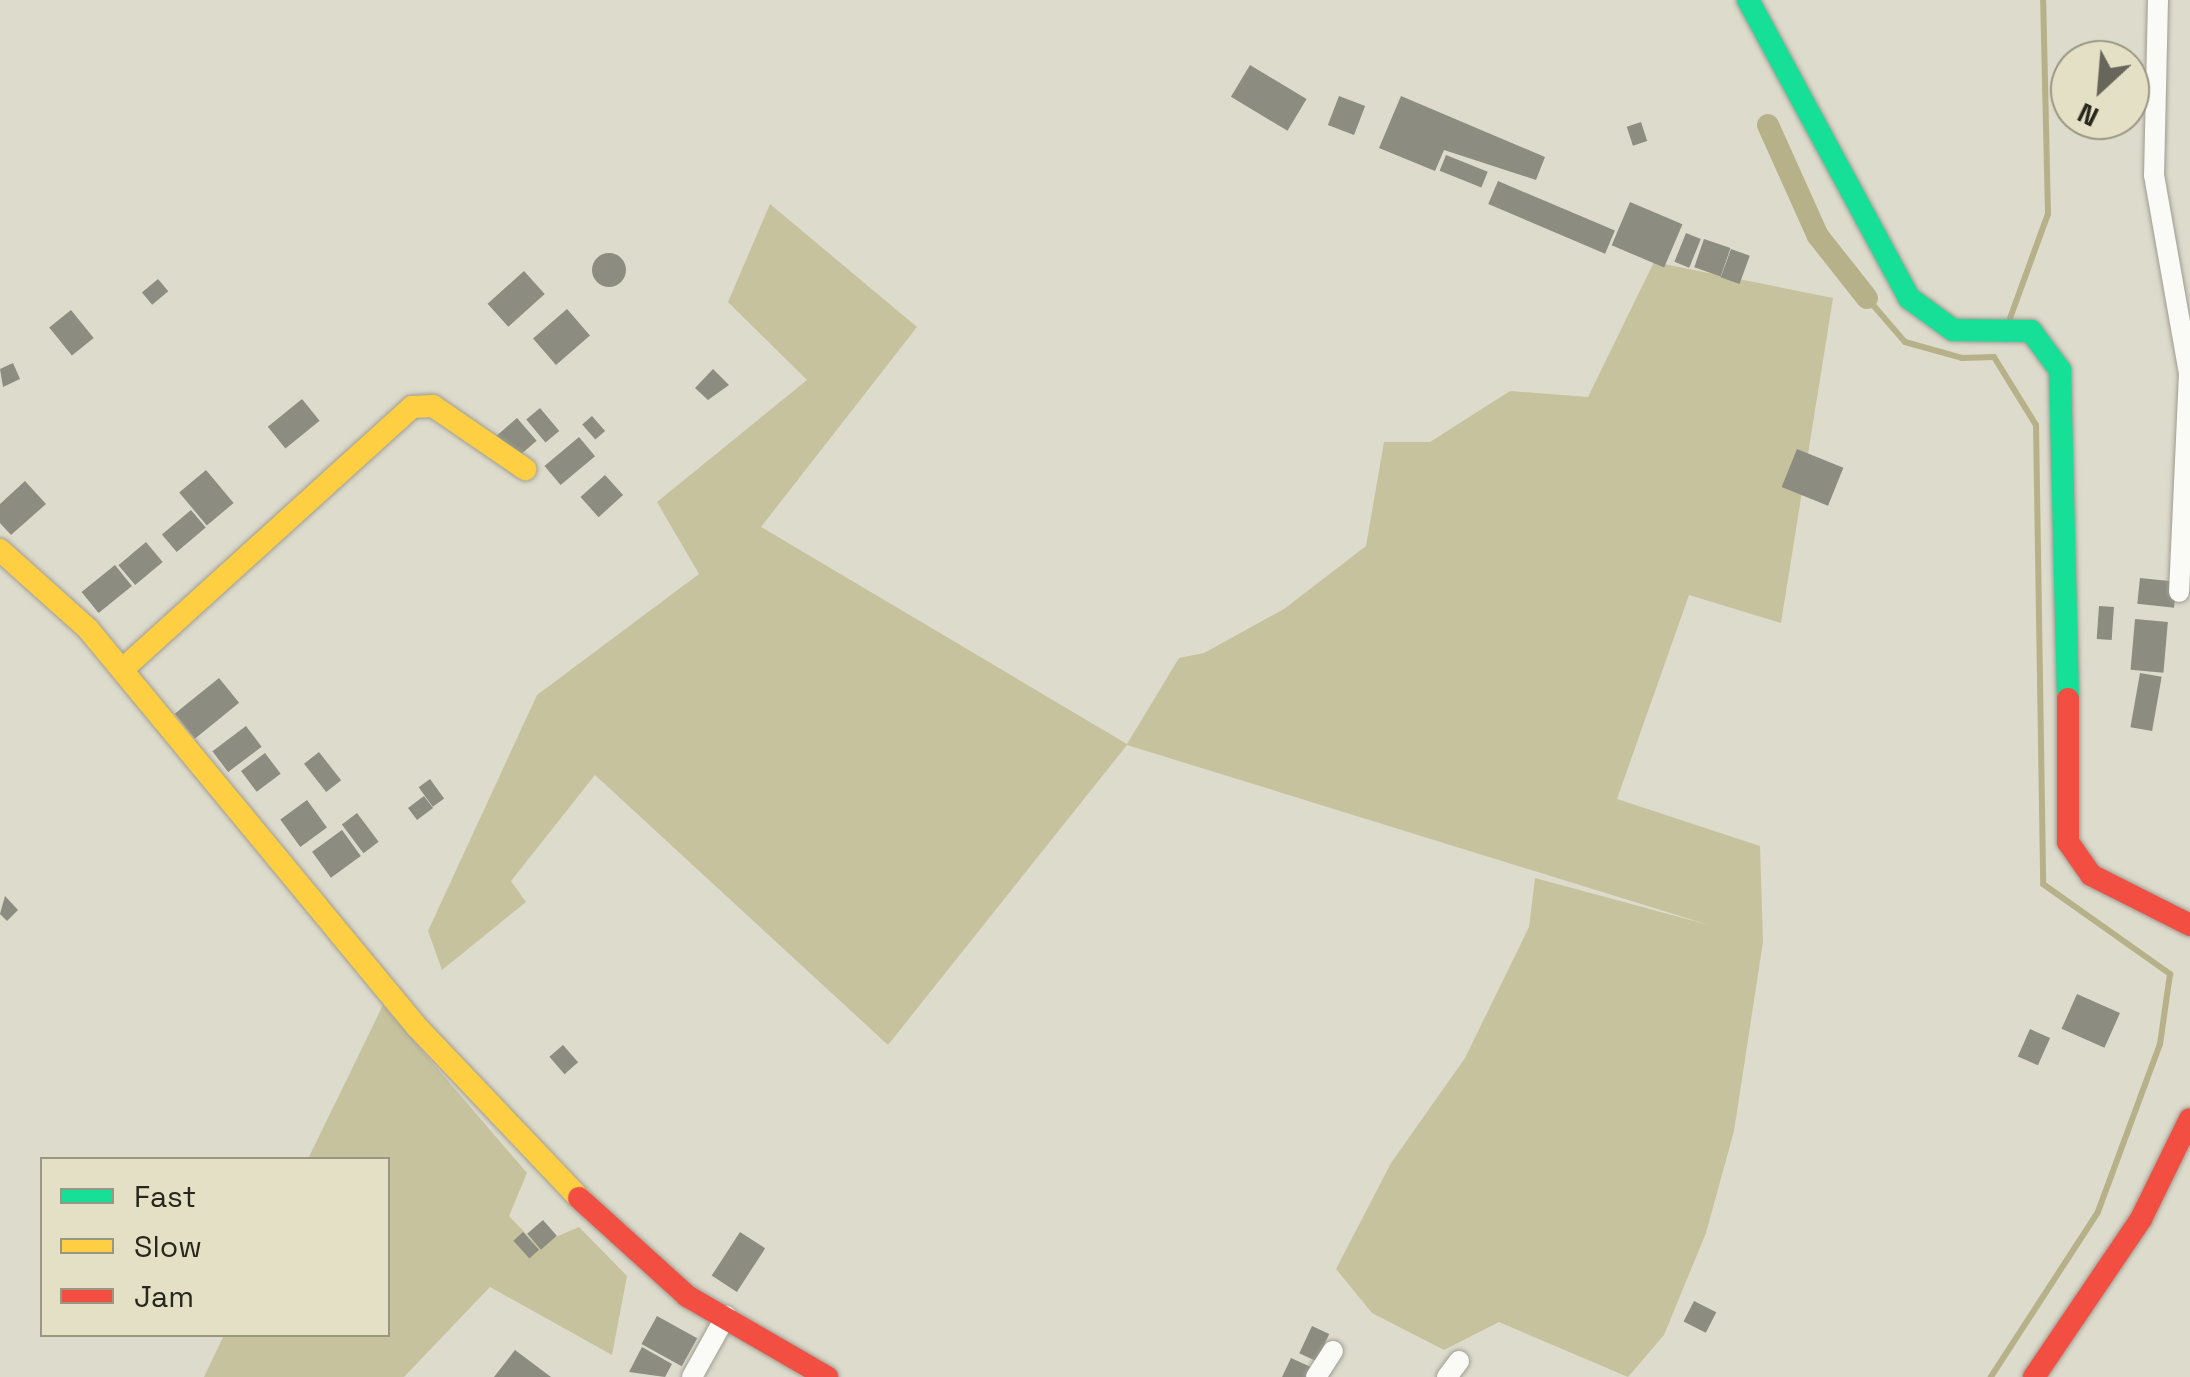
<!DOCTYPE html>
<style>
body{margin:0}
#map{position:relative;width:2190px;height:1377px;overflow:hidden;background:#dddbcc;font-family:"Space Grotesk",sans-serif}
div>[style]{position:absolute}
.forest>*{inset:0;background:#c7c29e}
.stream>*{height:6px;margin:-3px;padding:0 3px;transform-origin:3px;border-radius:3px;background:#b7b189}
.canal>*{height:22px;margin:-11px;padding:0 11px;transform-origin:11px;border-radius:11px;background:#b7b189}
.building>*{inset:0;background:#8d8c81;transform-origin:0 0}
.round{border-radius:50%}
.roads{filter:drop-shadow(0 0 2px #9e9d91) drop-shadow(0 0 2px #9e9d91)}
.street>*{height:20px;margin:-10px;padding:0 10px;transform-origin:10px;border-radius:10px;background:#fafaf7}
.fast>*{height:22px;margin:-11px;padding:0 11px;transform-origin:11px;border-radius:11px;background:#16e098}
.slow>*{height:22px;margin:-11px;padding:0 11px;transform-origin:11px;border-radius:11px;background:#ffcf43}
.jam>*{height:22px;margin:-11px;padding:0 11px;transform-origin:11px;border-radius:11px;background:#f24e42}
span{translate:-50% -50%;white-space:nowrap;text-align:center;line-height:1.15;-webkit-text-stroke:10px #e4e0c5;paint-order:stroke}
.legend{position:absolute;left:40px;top:1157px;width:350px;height:180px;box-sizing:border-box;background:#e4e0c5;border:2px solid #999682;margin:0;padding:12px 18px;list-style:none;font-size:30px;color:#29271d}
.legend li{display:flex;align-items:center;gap:20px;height:50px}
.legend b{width:50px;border:2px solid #999682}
.north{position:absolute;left:2050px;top:40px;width:100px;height:100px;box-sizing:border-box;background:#e4e0c5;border:2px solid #999682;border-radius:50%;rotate:206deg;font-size:28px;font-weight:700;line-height:40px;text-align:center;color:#29271d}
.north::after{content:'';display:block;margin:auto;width:35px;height:45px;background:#68665a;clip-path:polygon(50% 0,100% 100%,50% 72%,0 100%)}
</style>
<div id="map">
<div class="forest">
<i style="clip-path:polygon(770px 204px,917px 327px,761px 527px,1127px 744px,1179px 658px,1204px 653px,1284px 609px,1366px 546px,1384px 442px,1430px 442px,1510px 391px,1588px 397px,1654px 262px,1833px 298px,1781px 623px,1689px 595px,1617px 799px,1760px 846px,1763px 942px,1734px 1131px,1706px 1233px,1664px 1335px,1628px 1377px,1499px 1322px,1444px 1350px,1372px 1313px,1336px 1269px,1391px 1163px,1465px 1058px,1529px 927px,1535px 878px,1709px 925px,1127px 745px,888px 1045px,595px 775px,511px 881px,526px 902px,442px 970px,428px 931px,537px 695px,699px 574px,657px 502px,807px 380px,728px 302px)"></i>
<i style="clip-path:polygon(383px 1005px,527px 1173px,509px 1216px,537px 1245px,579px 1227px,627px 1276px,612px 1355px,490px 1287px,404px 1377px,204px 1377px,224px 1335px,388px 1334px,388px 1160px,308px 1159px)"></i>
</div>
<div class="stream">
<i style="left:1867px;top:298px;width:58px;rotate:49.2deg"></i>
<i style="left:1905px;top:342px;width:59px;rotate:15.7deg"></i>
<i style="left:1962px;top:358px;width:32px;rotate:-2deg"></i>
<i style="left:1994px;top:357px;width:80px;rotate:58.3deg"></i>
<i style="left:2036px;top:425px;width:459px;rotate:89.1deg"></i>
<i style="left:2043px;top:884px;width:156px;rotate:35.3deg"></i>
<i style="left:2170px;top:974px;width:71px;rotate:98.1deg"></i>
<i style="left:2160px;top:1044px;width:179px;rotate:110.3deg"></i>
<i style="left:2098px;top:1212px;width:197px;rotate:123deg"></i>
<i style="left:2009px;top:321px;width:114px;rotate:-70deg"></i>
<i style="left:2048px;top:214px;width:214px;rotate:-91.3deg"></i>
</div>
<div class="canal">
<i style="left:1768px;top:125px;width:122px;rotate:65.8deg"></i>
<i style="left:1818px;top:236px;width:79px;rotate:51.7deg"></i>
</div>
<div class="building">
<i style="left:1250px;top:65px;width:66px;height:37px;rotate:31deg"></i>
<i style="left:1339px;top:96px;width:28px;height:31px;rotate:21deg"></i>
<i style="clip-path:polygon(1401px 96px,1545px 157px,1536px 180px,1444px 150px,1435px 171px,1379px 148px)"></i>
<i style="left:1641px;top:122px;width:20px;height:15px;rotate:72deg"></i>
<i style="left:1446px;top:155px;width:45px;height:17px;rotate:22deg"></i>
<i style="left:1498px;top:181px;width:127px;height:25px;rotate:23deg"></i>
<i style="left:1630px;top:202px;width:57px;height:47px;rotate:23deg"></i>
<i style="left:1686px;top:233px;width:16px;height:31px;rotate:22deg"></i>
<i style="left:1704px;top:239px;width:28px;height:30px;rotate:19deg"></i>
<i style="left:1731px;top:249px;width:20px;height:30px;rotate:20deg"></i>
<i class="round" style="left:592px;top:253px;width:34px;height:34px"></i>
<i style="left:524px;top:271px;width:31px;height:49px;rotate:48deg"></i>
<i style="left:158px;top:279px;width:16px;height:21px;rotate:50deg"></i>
<i style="left:567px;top:309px;width:35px;height:45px;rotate:49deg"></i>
<i style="left:71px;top:310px;width:36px;height:28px;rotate:51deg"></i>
<i style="clip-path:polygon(13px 363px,20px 379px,3px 387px,0 369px)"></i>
<i style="clip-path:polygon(713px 369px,729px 385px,708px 400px,695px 388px)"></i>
<i style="left:302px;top:399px;width:28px;height:44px;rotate:51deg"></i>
<i style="left:540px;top:408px;width:30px;height:18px;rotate:50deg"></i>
<i style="left:592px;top:416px;width:20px;height:13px;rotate:49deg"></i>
<i style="left:517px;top:418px;width:30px;height:27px;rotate:49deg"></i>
<i style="left:579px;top:437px;width:25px;height:45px;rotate:50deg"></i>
<i style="left:1797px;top:449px;width:50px;height:41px;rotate:22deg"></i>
<i style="left:206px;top:470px;width:43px;height:35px;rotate:50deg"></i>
<i style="left:605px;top:475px;width:27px;height:33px;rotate:48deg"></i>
<i style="clip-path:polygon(25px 481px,46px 504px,11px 535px,0 523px,0 504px)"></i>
<i style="left:191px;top:510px;width:23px;height:38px;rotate:50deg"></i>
<i style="left:146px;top:542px;width:26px;height:36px;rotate:50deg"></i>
<i style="left:115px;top:565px;width:27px;height:43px;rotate:51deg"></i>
<i style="left:2140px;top:578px;width:37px;height:26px;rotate:6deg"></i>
<i style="left:2099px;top:606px;width:15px;height:33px;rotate:4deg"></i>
<i style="left:2135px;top:619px;width:33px;height:51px;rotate:5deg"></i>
<i style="left:2140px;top:673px;width:22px;height:55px;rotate:10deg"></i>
<i style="left:219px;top:678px;width:32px;height:57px;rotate:51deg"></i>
<i style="left:246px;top:726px;width:26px;height:42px;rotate:53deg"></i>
<i style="left:319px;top:752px;width:36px;height:19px;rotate:52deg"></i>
<i style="left:265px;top:753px;width:26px;height:30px;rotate:53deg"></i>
<i style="left:430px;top:779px;width:24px;height:14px;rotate:54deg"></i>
<i style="left:424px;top:796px;width:15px;height:20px;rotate:53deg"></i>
<i style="left:307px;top:800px;width:34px;height:33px;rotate:54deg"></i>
<i style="left:357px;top:813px;width:36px;height:19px;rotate:53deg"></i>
<i style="left:342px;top:830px;width:32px;height:37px;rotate:54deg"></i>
<i style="clip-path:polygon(5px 896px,18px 910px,7px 921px,0 914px)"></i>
<i style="left:2077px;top:994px;width:47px;height:38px;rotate:24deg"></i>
<i style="left:2030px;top:1029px;width:22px;height:30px;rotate:24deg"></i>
<i style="left:563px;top:1045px;width:23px;height:18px;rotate:49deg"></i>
<i style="left:543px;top:1220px;width:21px;height:21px;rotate:49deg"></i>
<i style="left:523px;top:1232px;width:24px;height:13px;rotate:48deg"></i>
<i style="left:740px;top:1232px;width:30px;height:52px;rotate:33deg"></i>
<i style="left:1694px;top:1301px;width:25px;height:23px;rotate:27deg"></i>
<i style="left:657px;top:1316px;width:46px;height:32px;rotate:29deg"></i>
<i style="left:1312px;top:1326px;width:19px;height:30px;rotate:25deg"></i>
<i style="clip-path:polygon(642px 1347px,672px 1364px,665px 1377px,629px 1372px)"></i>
<i style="clip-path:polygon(515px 1350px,551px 1377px,494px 1377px)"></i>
<i style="clip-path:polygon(1291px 1358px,1313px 1368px,1308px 1377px,1282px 1377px)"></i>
</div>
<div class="roads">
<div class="street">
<i style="left:2158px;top:0;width:175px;rotate:91.3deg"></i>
<i style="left:2154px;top:175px;width:201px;rotate:80deg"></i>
<i style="left:2189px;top:373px;width:219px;rotate:92.6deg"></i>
<i style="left:692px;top:1377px;width:70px;rotate:-60.9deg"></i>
<i style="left:1316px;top:1377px;width:31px;rotate:-57deg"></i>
<i style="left:1447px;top:1377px;width:20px;rotate:-53deg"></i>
</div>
<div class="fast">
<i style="left:1748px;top:0;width:339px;rotate:61.6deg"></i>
<i style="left:1909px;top:298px;width:54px;rotate:36deg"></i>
<i style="left:1953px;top:330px;width:78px;rotate:0.7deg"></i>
<i style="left:2031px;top:331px;width:49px;rotate:53.4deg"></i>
<i style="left:2060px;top:370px;width:329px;rotate:88.6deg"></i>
</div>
<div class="slow">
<i style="left:0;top:550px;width:118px;rotate:41.9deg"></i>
<i style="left:88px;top:629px;width:516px;rotate:50.42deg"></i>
<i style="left:417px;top:1027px;width:236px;rotate:46.5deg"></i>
<i style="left:123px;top:669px;width:390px;rotate:-42.2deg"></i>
<i style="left:412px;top:407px;width:21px;rotate:-3deg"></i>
<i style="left:433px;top:406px;width:112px;rotate:34.4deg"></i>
</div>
<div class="jam">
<i style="left:2068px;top:699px;width:143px;rotate:90deg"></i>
<i style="left:2068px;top:842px;width:40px;rotate:55.1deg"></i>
<i style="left:2091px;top:875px;width:111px;rotate:26.8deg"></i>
<i style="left:579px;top:1198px;width:146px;rotate:42.2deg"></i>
<i style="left:687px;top:1296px;width:162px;rotate:30.1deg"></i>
<i style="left:2034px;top:1377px;width:191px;rotate:-55.9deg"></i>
<i style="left:2141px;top:1219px;width:111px;rotate:-63.9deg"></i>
</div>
</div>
<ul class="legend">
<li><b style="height:12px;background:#16e098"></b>Fast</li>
<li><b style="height:12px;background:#ffcf43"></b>Slow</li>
<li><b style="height:12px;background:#f24e42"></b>Jam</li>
</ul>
<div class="north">N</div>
</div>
